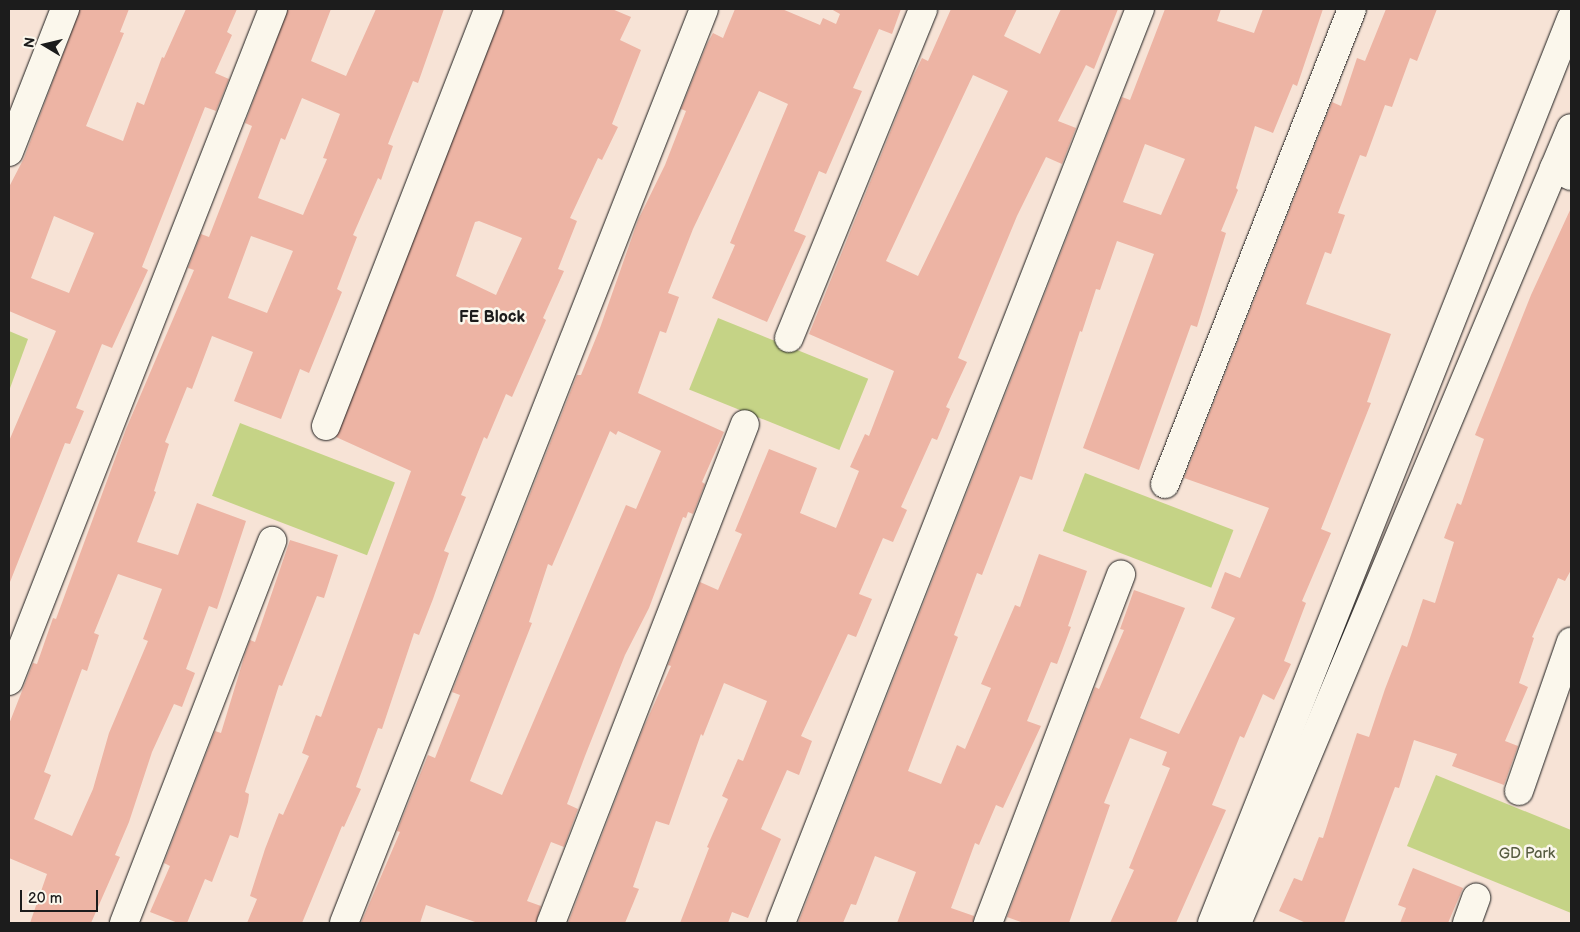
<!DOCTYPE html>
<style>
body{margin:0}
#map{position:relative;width:1580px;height:932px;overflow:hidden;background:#f7e3d6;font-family:"Balsamiq Sans",sans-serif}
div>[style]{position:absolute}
.green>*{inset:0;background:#c5d386;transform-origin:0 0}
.building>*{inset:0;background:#edb4a4}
.roads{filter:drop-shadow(0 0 1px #1c1c1c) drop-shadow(0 0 1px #1c1c1c)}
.minor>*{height:28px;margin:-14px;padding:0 14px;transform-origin:14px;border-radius:14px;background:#fbf7ec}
.tertiary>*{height:28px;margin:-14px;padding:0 14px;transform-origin:14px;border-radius:14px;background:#fbf7ec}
span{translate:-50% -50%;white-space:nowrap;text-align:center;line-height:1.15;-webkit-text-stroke:5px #fbf7ec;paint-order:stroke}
.park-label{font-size:15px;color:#575c41}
.neighbourhood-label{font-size:16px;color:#1c1c1c;font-weight:700}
.frame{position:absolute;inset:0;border:10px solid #1c1c1c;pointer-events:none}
.north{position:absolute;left:20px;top:20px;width:50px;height:50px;-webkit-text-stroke:4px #fbf7ec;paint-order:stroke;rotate:279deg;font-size:14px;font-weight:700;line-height:20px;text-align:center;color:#1c1c1c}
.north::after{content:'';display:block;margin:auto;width:18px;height:22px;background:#1c1c1c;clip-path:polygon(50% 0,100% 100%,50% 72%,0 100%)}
.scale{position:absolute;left:20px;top:890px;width:78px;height:22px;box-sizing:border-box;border:2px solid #1c1c1c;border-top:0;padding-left:6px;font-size:15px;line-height:18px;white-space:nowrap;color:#1c1c1c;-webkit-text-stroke:4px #fbf7ec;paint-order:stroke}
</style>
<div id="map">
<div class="green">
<i style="left:718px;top:318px;width:162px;height:77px;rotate:22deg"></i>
<i style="clip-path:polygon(9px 331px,28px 339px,9px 391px)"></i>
<i style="left:240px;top:423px;width:166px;height:78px;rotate:21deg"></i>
<i style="left:1085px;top:473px;width:159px;height:62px;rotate:21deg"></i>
<i style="clip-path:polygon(1436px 775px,1571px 830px,1571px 913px,1407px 846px)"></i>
</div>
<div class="building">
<i style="clip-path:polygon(evenodd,80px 9px,129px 9px,120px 32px,124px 33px,86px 126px,123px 141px,137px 102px,144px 105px,162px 57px,164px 58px,186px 9px,237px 9px,227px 32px,232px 35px,215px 73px,229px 79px,216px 111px,205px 107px,142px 267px,148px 270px,112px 348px,102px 344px,76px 408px,84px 411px,70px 444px,65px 443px,10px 582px,9px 441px,56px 331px,9px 311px,9px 187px,24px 158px,80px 9px,54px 216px,94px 233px,69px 293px,31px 278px,54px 216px)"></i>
<i style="clip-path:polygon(evenodd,288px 9px,331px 9px,311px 61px,346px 76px,376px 9px,444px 9px,418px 83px,413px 81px,388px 144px,393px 146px,381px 180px,378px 178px,353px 235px,357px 237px,337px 289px,342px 292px,309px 373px,300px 369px,281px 419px,234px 401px,253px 352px,212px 336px,192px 389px,187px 387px,165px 442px,169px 444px,154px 491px,156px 492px,137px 542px,178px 555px,197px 503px,246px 521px,217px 609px,209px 606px,186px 669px,195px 673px,182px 707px,174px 704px,152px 752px,129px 822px,115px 855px,120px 857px,91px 923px,30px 923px,47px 874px,9px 858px,9px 724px,33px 663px,37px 664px,53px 618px,56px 619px,126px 429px,194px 270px,188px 268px,201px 234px,209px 237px,252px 126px,245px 123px,288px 9px,302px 98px,340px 114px,323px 158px,327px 159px,303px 215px,258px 198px,281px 138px,285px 140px,302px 98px,288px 9px,251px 236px,293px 251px,267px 313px,228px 298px,251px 236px,288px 9px,118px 574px,162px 589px,143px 639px,148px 641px,109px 733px,93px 789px,72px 836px,34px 819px,51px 775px,44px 772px,82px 669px,87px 671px,99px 635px,94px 633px,118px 574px)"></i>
<i style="clip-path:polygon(evenodd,504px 9px,612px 9px,631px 17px,620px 40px,641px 50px,612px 124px,618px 127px,602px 160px,598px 158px,570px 218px,577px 221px,558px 269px,564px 271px,543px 318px,546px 320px,512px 397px,506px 394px,487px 439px,484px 437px,461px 495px,466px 497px,444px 551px,449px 553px,433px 599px,419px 635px,414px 633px,382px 729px,378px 728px,356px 787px,361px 789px,344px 827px,342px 826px,302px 923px,247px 923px,257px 899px,250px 896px,265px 849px,279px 813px,283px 815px,309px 756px,302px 753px,316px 715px,321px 717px,411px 471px,336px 437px,504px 9px,479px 221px,522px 238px,496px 295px,456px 276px,475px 222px,479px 221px)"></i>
<i style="clip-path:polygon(evenodd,735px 9px,782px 9px,820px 25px,823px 18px,836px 24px,840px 14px,831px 9px,901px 9px,892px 34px,879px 29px,853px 88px,862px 91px,826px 174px,819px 171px,794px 231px,806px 236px,767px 322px,712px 298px,735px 245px,730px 243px,788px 104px,759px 91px,693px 229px,668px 293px,679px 297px,666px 333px,660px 331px,638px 393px,724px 432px,702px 482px,705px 484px,693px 514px,688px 512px,686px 518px,683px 517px,649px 608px,625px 655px,585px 756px,567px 804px,578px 809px,564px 847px,551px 842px,527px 901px,541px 906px,536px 923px,478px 923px,426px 905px,420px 923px,361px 923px,400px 832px,397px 831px,428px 755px,435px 758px,460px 695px,452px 692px,577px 375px,581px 375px,600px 328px,638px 220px,665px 165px,686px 111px,681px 109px,707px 44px,713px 33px,723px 38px,735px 9px,610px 431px,616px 435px,618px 431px,661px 451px,636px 509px,626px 505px,502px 795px,470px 781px,532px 623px,529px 622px,548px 564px,552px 566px,610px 431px)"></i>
<i style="clip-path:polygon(evenodd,951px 9px,1017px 9px,1004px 36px,1040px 54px,1061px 9px,1118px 9px,1094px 69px,1086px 65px,1058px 121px,1076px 128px,1062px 164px,1046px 157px,1017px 216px,958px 358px,967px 362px,946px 407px,950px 409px,937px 440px,932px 438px,901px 507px,907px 510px,893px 542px,883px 538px,859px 594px,872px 599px,856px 637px,848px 634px,801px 736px,812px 741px,799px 775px,787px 770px,761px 829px,781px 839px,748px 918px,732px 912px,728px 923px,680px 923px,709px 848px,707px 847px,728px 799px,722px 796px,738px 759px,743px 761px,767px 701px,724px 683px,703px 736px,701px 734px,669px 825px,656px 821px,633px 887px,639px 889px,625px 923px,568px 923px,643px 729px,671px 666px,668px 665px,700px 582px,718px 590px,742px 534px,735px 531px,769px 449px,817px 468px,800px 513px,836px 528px,859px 471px,850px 467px,865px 434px,869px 436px,894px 371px,809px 334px,910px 83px,922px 58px,928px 61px,951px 9px,973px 75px,1008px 91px,918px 276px,886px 261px,973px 75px)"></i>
<i style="clip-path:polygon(evenodd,1165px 9px,1221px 9px,1217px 21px,1254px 33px,1263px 9px,1323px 9px,1297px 86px,1293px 84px,1273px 133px,1255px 126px,1236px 188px,1238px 190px,1221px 231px,1226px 233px,1197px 327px,1191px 325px,1139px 470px,1083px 448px,1154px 254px,1117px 241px,1100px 290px,1096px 289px,1082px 332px,1080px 331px,1032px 480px,1020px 476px,982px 575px,977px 573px,954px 635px,958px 637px,908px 771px,941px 784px,957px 745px,965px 749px,991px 688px,981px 684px,1015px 605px,1020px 607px,1039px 554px,1087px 571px,1068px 626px,1071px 627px,1057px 664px,1051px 662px,1027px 721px,1041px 726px,1003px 808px,996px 805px,979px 845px,975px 843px,951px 908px,974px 916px,973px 923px,897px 923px,916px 872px,875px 856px,856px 905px,851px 904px,843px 923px,798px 923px,1122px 97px,1130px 100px,1165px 9px,1145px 144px,1185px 159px,1161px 215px,1123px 202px,1145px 144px)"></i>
<i style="clip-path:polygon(1386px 9px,1437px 9px,1417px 61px,1410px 58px,1392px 107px,1385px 105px,1366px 157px,1360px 155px,1338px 213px,1345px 215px,1331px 254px,1325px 252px,1306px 304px,1391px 334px,1367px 402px,1371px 403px,1321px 529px,1331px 533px,1302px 601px,1306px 603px,1284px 661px,1291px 664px,1274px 700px,1263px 694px,1244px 738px,1240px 736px,1212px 805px,1226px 810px,1176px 923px,1110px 923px,1134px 870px,1129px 868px,1170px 768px,1162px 765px,1167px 752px,1130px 738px,1104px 803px,1110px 805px,1069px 923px,1024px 923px,1007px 917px,1095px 687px,1099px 689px,1124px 630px,1120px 629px,1134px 590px,1185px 608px,1140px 718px,1179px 734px,1235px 618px,1211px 608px,1225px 572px,1240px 578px,1269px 508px,1184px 478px,1332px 102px,1341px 106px,1357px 58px,1365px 61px)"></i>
<i style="clip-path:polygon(1571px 208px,1571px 570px,1565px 581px,1558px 578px,1532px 637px,1534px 638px,1519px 683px,1528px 687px,1505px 741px,1518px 746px,1504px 785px,1452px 766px,1457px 754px,1414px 740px,1399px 788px,1395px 787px,1344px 923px,1306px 923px,1279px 911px,1294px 878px,1302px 881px,1319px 837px,1323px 838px,1357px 733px,1369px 737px,1385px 689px,1402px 645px,1407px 647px,1423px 599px,1435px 603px,1454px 542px,1444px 538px,1457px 503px,1461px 505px,1484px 439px,1475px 435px,1531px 295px)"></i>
<i style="clip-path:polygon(290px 540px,338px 555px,324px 598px,317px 596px,282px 686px,279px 685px,245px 792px,249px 794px,248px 802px,238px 838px,230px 835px,212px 882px,205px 879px,187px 923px,178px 923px,150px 912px,170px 866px,164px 863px,215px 731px,221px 733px,245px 654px,250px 640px,255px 642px)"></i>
<i style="clip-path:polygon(1413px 868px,1463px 888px,1448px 923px,1400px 923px,1406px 908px,1398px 905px)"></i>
</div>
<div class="roads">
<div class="minor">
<i style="left:9px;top:152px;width:154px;rotate:-68.6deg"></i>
<i style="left:1554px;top:168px;width:19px;rotate:25deg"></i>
<i style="left:789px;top:338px;width:355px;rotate:-67.8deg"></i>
<i style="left:326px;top:426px;width:448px;rotate:-68.7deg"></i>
<i style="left:1165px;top:484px;width:510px;rotate:-68.51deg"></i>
<i style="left:9px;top:681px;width:722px;rotate:-68.55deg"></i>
<i style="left:1519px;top:791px;width:158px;rotate:-70.8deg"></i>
<i style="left:124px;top:923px;width:410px;rotate:-68.8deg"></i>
<i style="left:344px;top:923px;width:982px;rotate:-68.5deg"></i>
<i style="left:551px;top:923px;width:535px;rotate:-68.76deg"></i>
<i style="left:781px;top:923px;width:982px;rotate:-68.56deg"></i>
<i style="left:988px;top:923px;width:373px;rotate:-69.1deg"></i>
<i style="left:1467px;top:923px;width:27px;rotate:-70deg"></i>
</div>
<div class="tertiary">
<i style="left:1212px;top:923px;width:973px;rotate:-68.34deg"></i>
<i style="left:1237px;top:923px;width:862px;rotate:-67.21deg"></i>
</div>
</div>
<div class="park-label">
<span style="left:1527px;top:854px">GD Park</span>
</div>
<div class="neighbourhood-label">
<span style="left:492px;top:318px">FE Block</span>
</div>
<div class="frame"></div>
<div class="north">N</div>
<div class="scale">20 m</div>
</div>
